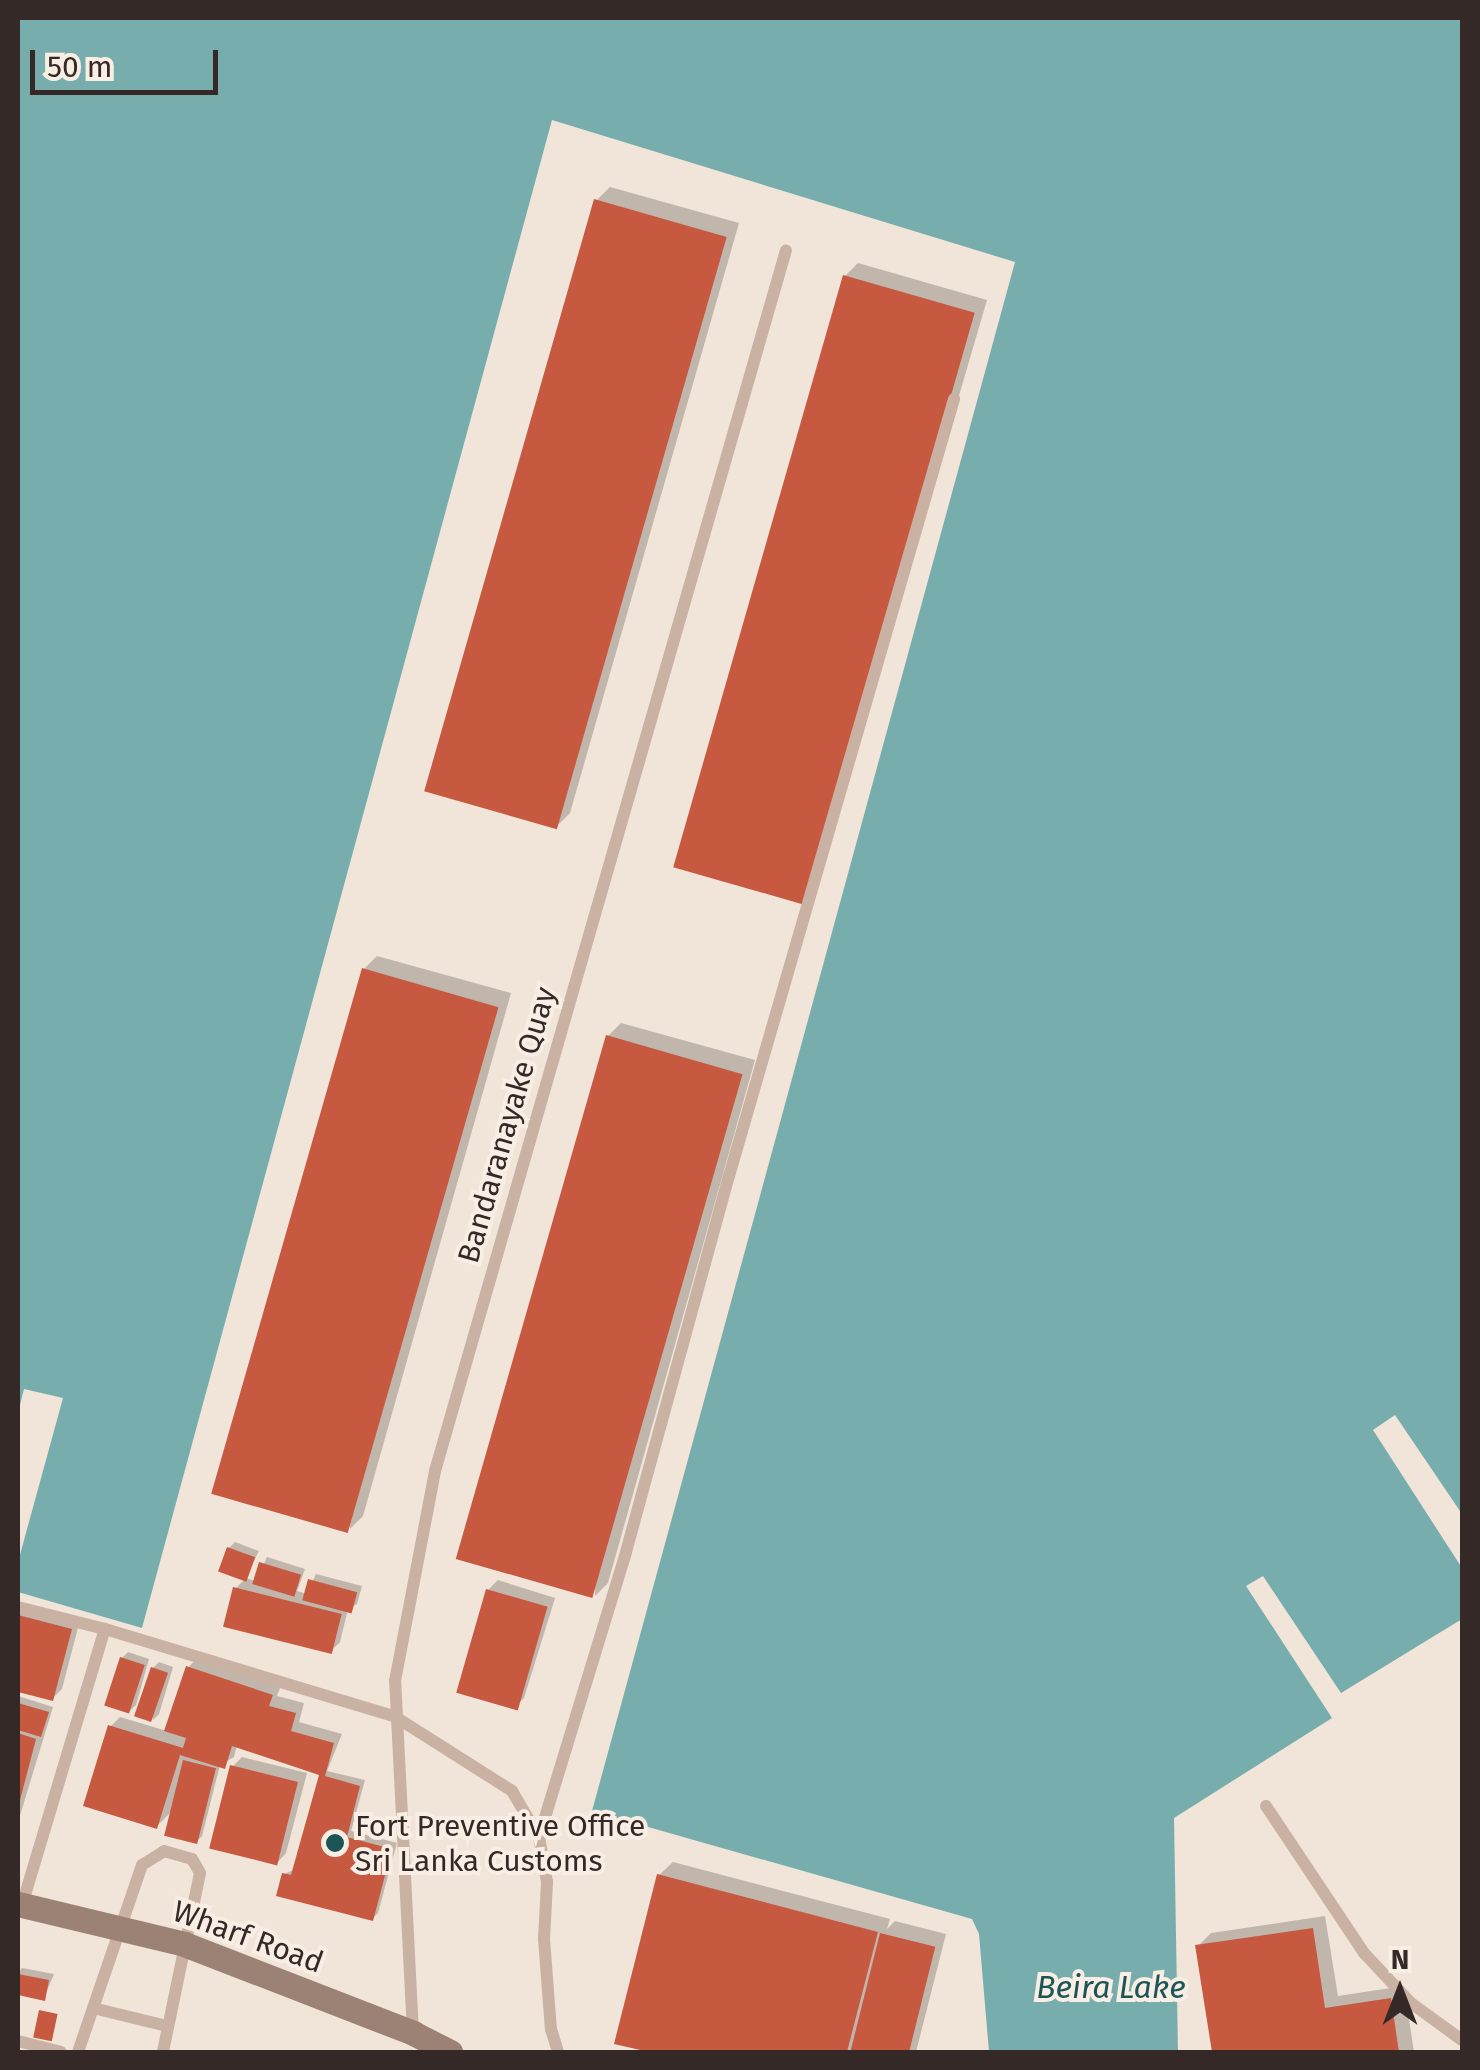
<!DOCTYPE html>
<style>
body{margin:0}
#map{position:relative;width:1480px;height:2070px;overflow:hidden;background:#f1e4d8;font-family:"Fira Sans",sans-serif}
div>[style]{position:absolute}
.water>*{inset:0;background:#77aead}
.shadow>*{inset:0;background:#0003}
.building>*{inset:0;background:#c65940;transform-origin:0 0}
.service>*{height:12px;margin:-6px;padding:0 6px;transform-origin:6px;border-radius:6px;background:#c9b2a4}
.secondary>*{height:25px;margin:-12.5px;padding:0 12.5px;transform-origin:12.5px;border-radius:12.5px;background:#9c8175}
.dots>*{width:28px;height:28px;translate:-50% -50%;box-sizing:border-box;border:5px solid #f9eee4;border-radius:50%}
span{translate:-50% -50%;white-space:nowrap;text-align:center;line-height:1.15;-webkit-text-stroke:8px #f9eee4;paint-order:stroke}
.street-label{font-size:30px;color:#342926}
.poi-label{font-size:30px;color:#342926}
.left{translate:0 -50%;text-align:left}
.water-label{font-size:32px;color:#1b5555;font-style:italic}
.frame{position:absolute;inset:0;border:20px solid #342926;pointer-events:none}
.north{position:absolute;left:1350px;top:1940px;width:100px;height:100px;-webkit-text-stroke:8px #f9eee4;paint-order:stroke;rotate:0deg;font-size:28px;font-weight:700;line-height:40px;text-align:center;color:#342926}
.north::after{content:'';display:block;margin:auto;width:35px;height:45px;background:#342926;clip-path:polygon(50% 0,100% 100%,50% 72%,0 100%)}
.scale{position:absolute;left:30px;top:50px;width:188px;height:45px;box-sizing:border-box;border:5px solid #342926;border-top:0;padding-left:12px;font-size:30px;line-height:35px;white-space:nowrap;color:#342926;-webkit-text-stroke:8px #f9eee4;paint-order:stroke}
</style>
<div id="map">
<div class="water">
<i style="clip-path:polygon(18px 18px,1462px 18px,1462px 1514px,1395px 1415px,1373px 1430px,1462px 1568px,1462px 1619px,1341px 1693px,1263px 1576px,1246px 1586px,1332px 1718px,1174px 1818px,1178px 2052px,989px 2052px,979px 1934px,972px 1919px,592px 1811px,1015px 262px,552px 120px,142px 1628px,18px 1592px,18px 1562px,63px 1398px,24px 1389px,18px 1413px)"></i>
</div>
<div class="shadow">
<i style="clip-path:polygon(610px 187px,739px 223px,570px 813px,557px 826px,597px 200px)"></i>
<i style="clip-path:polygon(858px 263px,987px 300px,815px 888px,845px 276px)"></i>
<i style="clip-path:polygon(377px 956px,511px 993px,363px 1516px,350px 1529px,364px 969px)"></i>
<i style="clip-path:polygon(621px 1023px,755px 1060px,608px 1583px,595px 1596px,608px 1036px)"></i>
<i style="clip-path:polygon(235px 1542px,259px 1551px,245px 1578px,256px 1581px,267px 1557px,305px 1569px,297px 1591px,307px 1594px,316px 1574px,362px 1586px,357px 1604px,348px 1609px,340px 1642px,330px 1652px,236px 1588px,246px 1578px,229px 1548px)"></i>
<i style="clip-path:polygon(498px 1580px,555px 1598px,524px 1698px,514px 1708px,488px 1590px)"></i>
<i style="clip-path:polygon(18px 1604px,80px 1620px,62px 1689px,53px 1698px,18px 1690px)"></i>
<i style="clip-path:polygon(128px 1652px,149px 1659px,136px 1705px,130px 1711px,122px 1658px)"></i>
<i style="clip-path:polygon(197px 1658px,281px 1685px,277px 1696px,304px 1703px,299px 1722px,342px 1734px,327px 1771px,365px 1780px,351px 1831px,397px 1843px,378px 1913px,372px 1919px,284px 1874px,296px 1869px,323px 1774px,237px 1745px,234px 1757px,220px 1765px,202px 1836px,196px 1842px,173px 1810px,157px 1826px,110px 1727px,120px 1717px,167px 1731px,188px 1668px)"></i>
<i style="clip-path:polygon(159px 1662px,173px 1667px,159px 1714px,153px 1720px,153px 1668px)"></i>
<i style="clip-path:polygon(18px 1696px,53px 1707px,18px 1822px)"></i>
<i style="clip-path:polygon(242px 1757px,307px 1773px,286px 1853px,277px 1863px,233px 1766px)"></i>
<i style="clip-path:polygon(673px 1862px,890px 1919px,887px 1929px,895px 1921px,946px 1934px,916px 2052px,658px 2052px,617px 2042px,659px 1875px)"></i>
<i style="clip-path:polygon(1325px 1916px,1338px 1996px,1404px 1986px,1414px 2052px,1214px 2052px,1198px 1946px,1211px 1933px)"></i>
<i style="clip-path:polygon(22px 1968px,54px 1974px,44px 1998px,18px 1993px,18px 1973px)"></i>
</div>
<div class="building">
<i style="left:594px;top:199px;width:138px;height:616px;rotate:16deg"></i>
<i style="left:843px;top:275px;width:137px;height:616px;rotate:16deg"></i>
<i style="left:362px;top:968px;width:142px;height:547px;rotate:16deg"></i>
<i style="left:606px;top:1035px;width:142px;height:545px;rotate:16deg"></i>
<i style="left:227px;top:1547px;width:30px;height:26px;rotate:20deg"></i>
<i style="left:259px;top:1562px;width:44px;height:23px;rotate:17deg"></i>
<i style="left:308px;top:1579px;width:51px;height:22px;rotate:15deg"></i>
<i style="left:233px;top:1587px;width:112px;height:41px;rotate:14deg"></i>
<i style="left:486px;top:1589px;width:64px;height:108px;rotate:16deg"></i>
<i style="clip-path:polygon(18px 1615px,72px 1629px,53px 1701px,18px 1692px)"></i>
<i style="left:120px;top:1657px;width:26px;height:51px;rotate:18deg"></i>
<i style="clip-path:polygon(186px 1666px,273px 1695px,269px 1706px,296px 1713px,291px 1731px,334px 1743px,325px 1776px,360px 1786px,347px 1837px,392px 1849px,373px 1921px,276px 1896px,282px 1873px,291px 1875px,319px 1775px,232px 1746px,225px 1769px,180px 1755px,157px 1829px,83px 1806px,108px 1725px,183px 1748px,186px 1738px,164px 1731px)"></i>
<i style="left:151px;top:1667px;width:18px;height:52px;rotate:19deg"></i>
<i style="clip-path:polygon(18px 1703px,49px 1712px,41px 1737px,18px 1730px)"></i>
<i style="clip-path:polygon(18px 1733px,36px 1739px,19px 1804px,18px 1803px)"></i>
<i style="left:183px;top:1760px;width:34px;height:78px;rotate:14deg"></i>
<i style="left:230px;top:1765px;width:70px;height:86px;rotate:14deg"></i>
<i style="clip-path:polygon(657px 1874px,878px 1932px,847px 2052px,649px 2052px,614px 2044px)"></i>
<i style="clip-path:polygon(1313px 1928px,1325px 2008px,1391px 1998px,1399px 2052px,1212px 2052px,1195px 1945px)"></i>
<i style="left:880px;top:1933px;width:57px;height:123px;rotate:14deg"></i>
<i style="clip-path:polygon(18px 1974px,49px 1980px,45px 2001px,18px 1995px)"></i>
<i style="left:39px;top:2010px;width:19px;height:28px;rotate:12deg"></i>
</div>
<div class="service">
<i style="left:18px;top:1607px;width:90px;rotate:14.2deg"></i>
<i style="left:1266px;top:1806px;width:177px;rotate:56.3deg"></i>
<i style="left:1364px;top:1953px;width:69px;rotate:46.8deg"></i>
<i style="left:1411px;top:2003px;width:63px;rotate:36deg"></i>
<i style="left:539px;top:1837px;width:298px;rotate:-73deg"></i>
<i style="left:626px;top:1552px;width:390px;rotate:-74.7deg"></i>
<i style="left:729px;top:1176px;width:809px;rotate:-73.85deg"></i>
<i style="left:22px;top:1905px;width:288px;rotate:-73.3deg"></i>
<i style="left:105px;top:1629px;width:302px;rotate:16.8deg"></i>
<i style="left:394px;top:1716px;width:140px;rotate:32.4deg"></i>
<i style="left:512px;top:1791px;width:53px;rotate:59.6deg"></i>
<i style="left:539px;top:1837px;width:46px;rotate:79.9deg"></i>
<i style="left:547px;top:1882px;width:57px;rotate:93deg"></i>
<i style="left:544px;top:1939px;width:90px;rotate:85.6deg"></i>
<i style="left:551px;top:2029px;width:24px;rotate:73deg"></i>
<i style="left:93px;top:2008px;width:76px;rotate:13.7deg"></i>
<i style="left:413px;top:2033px;width:352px;rotate:-92.9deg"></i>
<i style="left:395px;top:1681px;width:214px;rotate:-79.2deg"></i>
<i style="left:435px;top:1471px;width:1270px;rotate:-73.96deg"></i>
<i style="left:18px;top:2041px;width:44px;rotate:14.3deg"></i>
<i style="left:78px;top:2052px;width:198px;rotate:-71.1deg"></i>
<i style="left:142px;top:1865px;width:26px;rotate:-32deg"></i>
<i style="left:164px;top:1851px;width:29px;rotate:16deg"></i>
<i style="left:192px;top:1859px;width:16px;rotate:60deg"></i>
<i style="left:200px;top:1873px;width:183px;rotate:101.7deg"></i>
</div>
<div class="secondary">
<i style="left:18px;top:1904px;width:171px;rotate:13.5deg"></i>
<i style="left:184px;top:1944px;width:246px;rotate:21.2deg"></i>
<i style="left:413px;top:2033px;width:42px;rotate:27.2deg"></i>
</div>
<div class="dots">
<i style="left:335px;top:1843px;background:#1b5555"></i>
</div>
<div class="street-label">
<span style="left:507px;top:1125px;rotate:-74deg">Bandaranayake Quay</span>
<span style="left:248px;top:1937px;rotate:20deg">Wharf Road</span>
</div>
<div class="poi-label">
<span class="left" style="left:355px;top:1843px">Fort Preventive Office<br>Sri Lanka Customs</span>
</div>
<div class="water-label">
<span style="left:1111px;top:1987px">Beira Lake</span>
</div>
<div class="frame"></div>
<div class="north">N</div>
<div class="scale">50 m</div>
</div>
